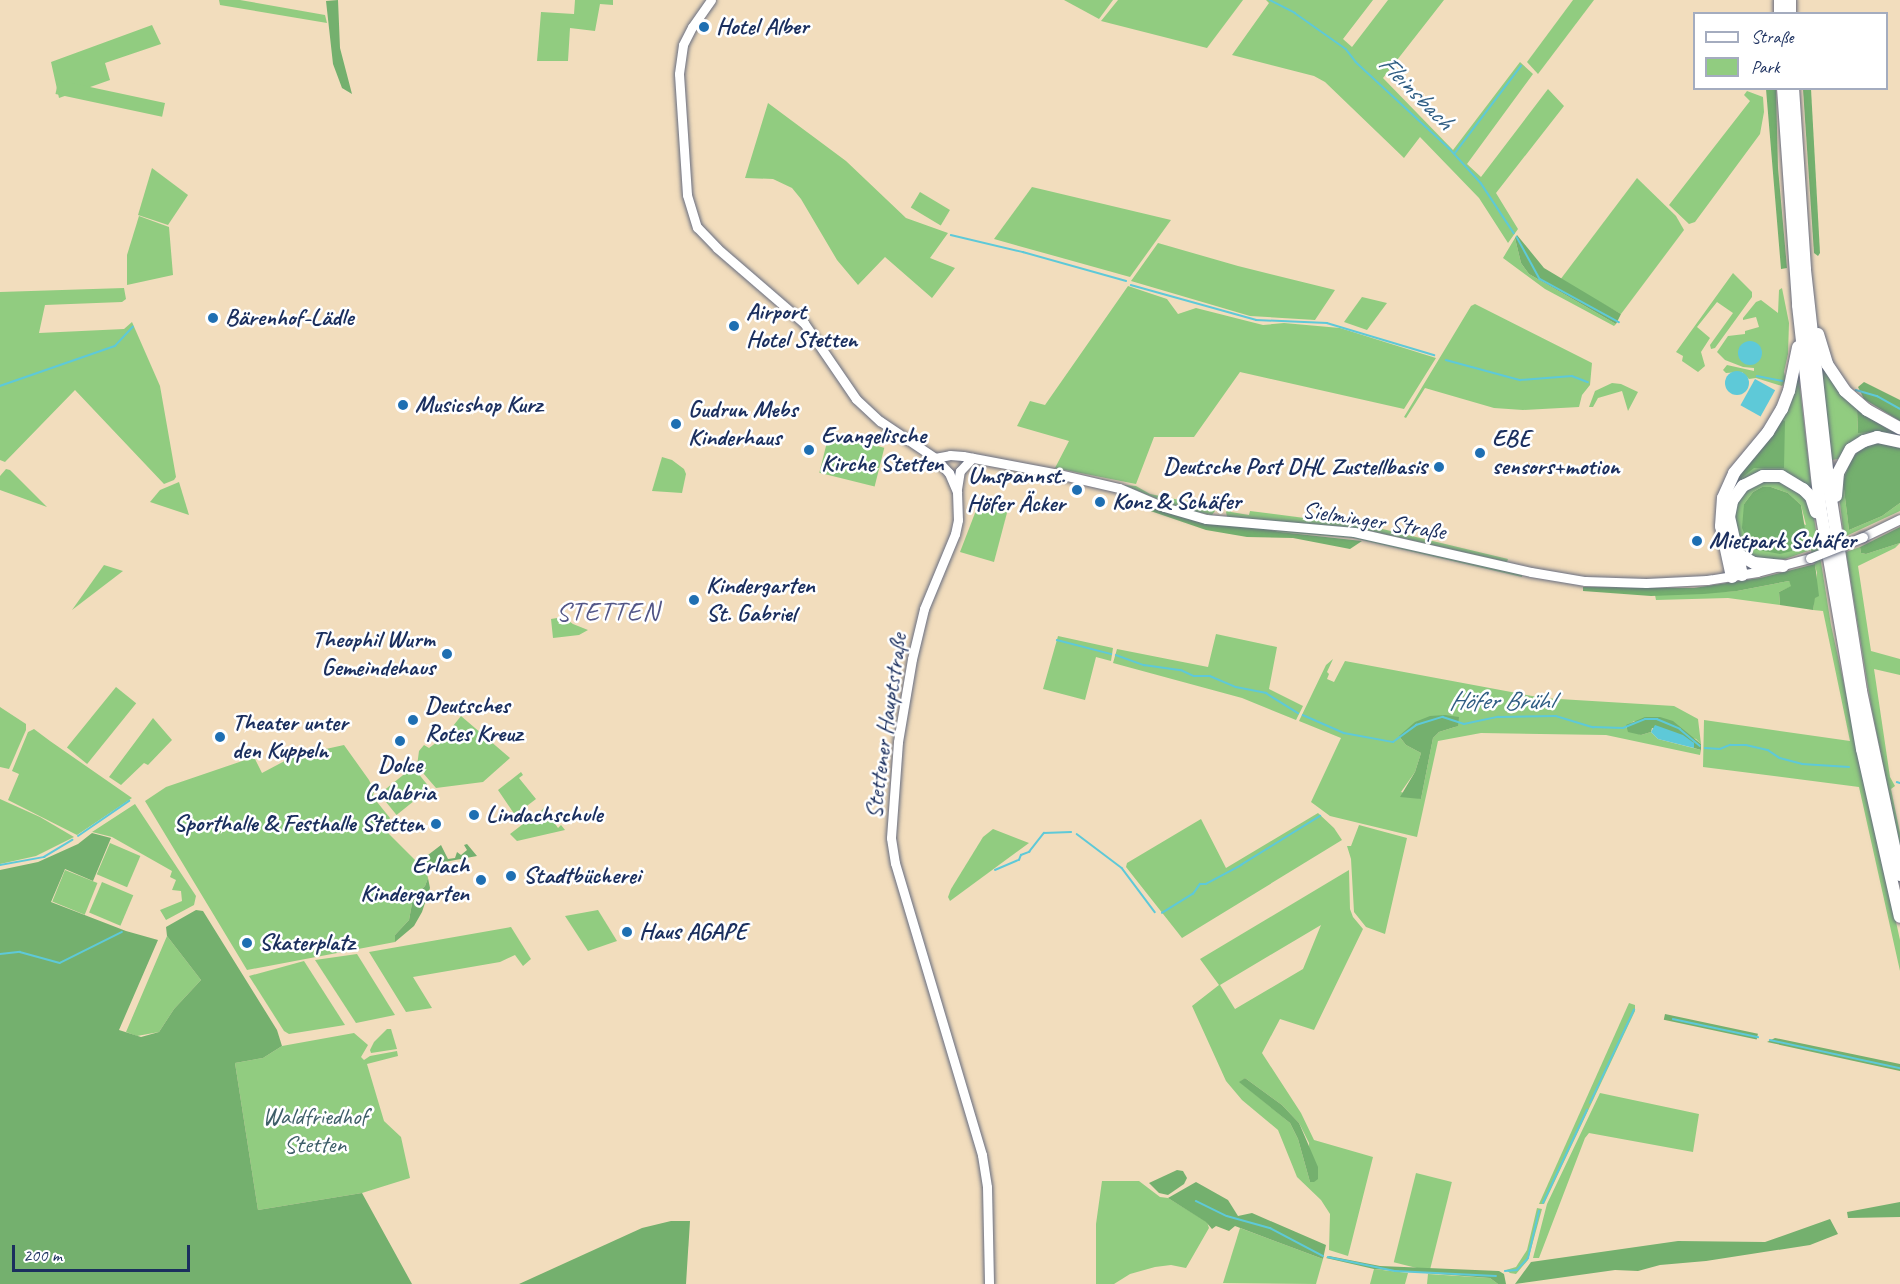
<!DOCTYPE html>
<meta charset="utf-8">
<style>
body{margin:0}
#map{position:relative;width:1900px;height:1284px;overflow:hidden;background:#f2ddbd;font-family:Caveat,sans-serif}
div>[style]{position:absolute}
.green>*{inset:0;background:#91cc80;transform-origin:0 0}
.forest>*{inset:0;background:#74b06e;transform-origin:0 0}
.water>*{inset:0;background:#5ec9d8;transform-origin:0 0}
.round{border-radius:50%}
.stream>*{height:1.5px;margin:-0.75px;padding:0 0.75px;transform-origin:0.75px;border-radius:0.75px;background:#5ec9d8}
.roads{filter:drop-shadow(0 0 2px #666c7f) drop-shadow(0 0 2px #666c7f)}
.tertiary>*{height:9px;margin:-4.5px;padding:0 4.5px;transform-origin:4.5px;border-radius:4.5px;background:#fff}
.trunk>*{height:12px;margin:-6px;padding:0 6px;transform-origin:6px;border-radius:6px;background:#fff}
.bridges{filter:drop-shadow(0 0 2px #666c7f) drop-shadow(0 0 2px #666c7f)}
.tertiary-bridge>*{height:9px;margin:-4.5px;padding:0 4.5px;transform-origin:4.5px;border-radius:4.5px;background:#fff}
.dots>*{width:16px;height:16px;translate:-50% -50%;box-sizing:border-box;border:3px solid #fff;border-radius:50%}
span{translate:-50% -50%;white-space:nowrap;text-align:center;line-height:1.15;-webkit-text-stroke:5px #fff;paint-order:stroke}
.poi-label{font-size:24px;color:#1b2f5e;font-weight:700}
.left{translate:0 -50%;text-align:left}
.right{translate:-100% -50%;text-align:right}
.street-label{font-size:24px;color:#1b2f5e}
.park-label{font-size:24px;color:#3e5e68}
.water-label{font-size:26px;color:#2f5d83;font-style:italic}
.quarter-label{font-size:27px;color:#515586;letter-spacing:1.5px}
.legend{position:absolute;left:1693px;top:12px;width:195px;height:78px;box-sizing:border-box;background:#fff;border:2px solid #a4acbf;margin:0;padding:8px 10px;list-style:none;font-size:18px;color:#1b2f5e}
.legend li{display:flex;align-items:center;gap:12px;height:30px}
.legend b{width:30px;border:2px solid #a4acbf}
.scale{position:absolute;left:12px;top:1245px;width:178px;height:27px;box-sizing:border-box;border:3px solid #1b2f5e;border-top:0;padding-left:8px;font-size:18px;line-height:21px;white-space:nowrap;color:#1b2f5e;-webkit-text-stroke:4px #fff;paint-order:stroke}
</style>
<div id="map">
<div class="green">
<i style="clip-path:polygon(219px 0,240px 0,325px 15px,327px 23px,220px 5px)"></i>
<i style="clip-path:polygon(575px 0,613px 0,613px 5px,600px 4px,595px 31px,570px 28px,568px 61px,537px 61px,541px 12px,574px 14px)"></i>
<i style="clip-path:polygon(1064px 0,1113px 0,1099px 19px)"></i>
<i style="clip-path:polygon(1118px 0,1243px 0,1207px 48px,1101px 21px)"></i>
<i style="clip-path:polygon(1266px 0,1373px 0,1343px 39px,1352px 47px,1388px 0,1444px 0,1383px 78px,1453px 150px,1520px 62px,1533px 74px,1467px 164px,1481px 177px,1548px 89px,1564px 106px,1496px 193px,1518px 229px,1508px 243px,1479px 198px,1420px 137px,1404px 158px,1325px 82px,1314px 76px,1232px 55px,1269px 3px)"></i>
<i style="clip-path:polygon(1573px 0,1594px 0,1538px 74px,1527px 62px)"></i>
<i style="clip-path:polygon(152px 25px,161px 44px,105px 63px,110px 80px,59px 98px,51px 62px)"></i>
<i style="clip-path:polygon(1747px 91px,1763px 97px,1764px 112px,1760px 134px,1695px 222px,1689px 224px,1669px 205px,1750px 101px,1744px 95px)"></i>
<i style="left:165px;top:103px;width:14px;height:109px;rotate:102deg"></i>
<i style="clip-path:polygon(768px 103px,846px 161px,906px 218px,948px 233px,930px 258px,955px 268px,932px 298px,885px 257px,858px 285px,837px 260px,801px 199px,792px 188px,773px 179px,745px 178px)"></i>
<i style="clip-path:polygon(152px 168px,188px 195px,168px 225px,138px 215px)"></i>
<i style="clip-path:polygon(1637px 178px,1676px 216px,1684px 230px,1621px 314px,1560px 280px)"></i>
<i style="clip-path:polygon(1032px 187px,1171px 220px,1130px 277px,994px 239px)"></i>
<i style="left:920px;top:192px;width:35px;height:18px;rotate:31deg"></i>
<i style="clip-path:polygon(139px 216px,169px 227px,173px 275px,127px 285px,127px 255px)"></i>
<i style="clip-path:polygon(1515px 238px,1521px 263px,1529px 274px,1616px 324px,1614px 326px,1545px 289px,1503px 258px)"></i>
<i style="clip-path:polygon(1158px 243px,1238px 266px,1335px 290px,1315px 320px,1250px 316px,1131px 281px)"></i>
<i style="clip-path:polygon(1733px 273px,1752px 292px,1752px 297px,1715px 348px,1711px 349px,1710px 345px,1733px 313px,1717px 302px,1697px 327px,1710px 338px,1701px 352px,1705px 366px,1698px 372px,1682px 361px,1683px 356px,1676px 352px)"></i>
<i style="clip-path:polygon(1128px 286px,1167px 299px,1178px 314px,1196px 308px,1263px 325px,1284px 323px,1340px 328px,1436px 358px,1404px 409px,1240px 372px,1194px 437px,1154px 437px,1136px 484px,1055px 468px,1069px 441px,1017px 426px,1030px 401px,1045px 405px)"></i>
<i style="clip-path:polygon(124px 288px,126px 299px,122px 302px,45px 305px,39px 333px,124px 329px,132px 322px,160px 386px,176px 477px,174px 480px,164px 484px,75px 390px,5px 462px,0 460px,0 292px)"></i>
<i style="clip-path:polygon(1782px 288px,1789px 323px,1788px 354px,1784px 372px,1786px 380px,1782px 386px,1756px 378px,1749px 379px,1742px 372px,1726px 373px,1723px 370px,1727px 365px,1754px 371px,1754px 368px,1743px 367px,1725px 360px,1717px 352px,1728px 336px,1745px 334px,1745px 331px,1759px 327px,1756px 317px,1743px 320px,1743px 318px,1756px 302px,1761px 300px,1778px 313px,1779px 290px)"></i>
<i style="clip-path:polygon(1362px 297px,1387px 303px,1367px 330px,1344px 322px)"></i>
<i style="clip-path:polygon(1475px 304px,1592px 363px,1590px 385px,1582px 395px,1579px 407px,1523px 410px,1494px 408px,1425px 388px,1406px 418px,1404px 417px,1471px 306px)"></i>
<i style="clip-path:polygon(evenodd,1821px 364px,1900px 433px,1900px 438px,1847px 446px,1838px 459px,1832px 460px,1821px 364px,1857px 409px,1891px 431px,1891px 432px,1858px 433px,1857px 409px)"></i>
<i style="clip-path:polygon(1798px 372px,1812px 492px,1799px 480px,1742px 481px,1725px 503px)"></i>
<i style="clip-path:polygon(1612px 383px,1621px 384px,1638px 392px,1628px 411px,1622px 391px,1598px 398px,1593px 407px,1589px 407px,1595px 391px)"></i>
<i style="left:829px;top:434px;width:57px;height:40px;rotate:14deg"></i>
<i style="clip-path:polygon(1874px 439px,1893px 441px,1900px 445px,1900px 448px,1875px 441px,1861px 447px,1850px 462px,1843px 481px,1849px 530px,1882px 516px,1900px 503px,1900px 511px,1844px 537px,1839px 495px,1840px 474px,1853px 451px)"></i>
<i style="clip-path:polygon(662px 457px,672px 460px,684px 469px,686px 474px,682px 493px,652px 491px)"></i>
<i style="clip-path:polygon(6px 469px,10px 470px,47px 507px,0 490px,0 476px)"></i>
<i style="clip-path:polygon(evenodd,1785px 480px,1809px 502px,1814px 518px,1831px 625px,1900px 940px,1900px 971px,1859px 787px,1703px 767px,1704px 720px,1850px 741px,1823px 611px,1813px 610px,1817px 573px,1811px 550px,1785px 559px,1757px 560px,1740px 550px,1732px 511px,1749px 483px,1785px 480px,1762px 487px,1771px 487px,1788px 493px,1801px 505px,1806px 525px,1744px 504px,1753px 492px,1762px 487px)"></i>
<i style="clip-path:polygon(179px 482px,189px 515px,150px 502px,160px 490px)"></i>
<i style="clip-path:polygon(1124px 485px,1136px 486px,1150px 494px,1210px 506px,1215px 511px,1212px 515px,1181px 509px)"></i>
<i style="clip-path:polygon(980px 500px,1008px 509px,994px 562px,960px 552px)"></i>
<i style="clip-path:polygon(1230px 508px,1231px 512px,1249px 515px,1250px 511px,1374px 527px,1508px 559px,1507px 562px,1366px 530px,1227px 517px,1226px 512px)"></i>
<i style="clip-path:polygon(1265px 528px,1351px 535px,1498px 567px,1522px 575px,1522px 577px,1353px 538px,1280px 532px)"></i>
<i style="clip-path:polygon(1900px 543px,1895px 548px,1858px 566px,1871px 651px,1900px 659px,1900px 675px,1874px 669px,1890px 777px,1895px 786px,1891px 789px,1900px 833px,1900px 848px,1871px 705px,1846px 552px,1860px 547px,1861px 553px,1866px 554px)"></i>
<i style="clip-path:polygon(104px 565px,123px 571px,72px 610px)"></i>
<i style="clip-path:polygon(1789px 581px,1792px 586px,1779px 592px,1780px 605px,1728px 598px,1656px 600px,1655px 595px,1737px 591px)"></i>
<i style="clip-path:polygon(563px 617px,573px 624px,588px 630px,579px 635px,553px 638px,551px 619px)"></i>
<i style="clip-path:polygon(1216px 634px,1277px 647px,1269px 689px,1303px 706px,1296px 720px,1242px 698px,1113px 663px,1117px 649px,1208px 667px)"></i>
<i style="clip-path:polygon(1058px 636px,1113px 648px,1111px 661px,1096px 657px,1085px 700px,1043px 689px)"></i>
<i style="clip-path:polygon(evenodd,1333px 659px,1327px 672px,1329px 674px,1327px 679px,1334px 682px,1345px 661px,1543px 698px,1674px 706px,1698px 719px,1701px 744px,1696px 739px,1634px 721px,1625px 727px,1641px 735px,1651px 732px,1658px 739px,1701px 750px,1700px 755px,1606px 735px,1481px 733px,1438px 741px,1417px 837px,1330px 816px,1311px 802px,1341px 738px,1299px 721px,1326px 665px,1333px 659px,1458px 726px,1439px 732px,1433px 738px,1421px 799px,1401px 792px,1415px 772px,1421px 753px,1406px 745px,1399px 736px,1458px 726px)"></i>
<i style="left:116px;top:687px;width:26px;height:78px;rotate:39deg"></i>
<i style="clip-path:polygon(0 707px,26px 724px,26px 730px,9px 769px,0 767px)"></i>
<i style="clip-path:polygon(461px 716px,510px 758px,483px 782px,436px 788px,417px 766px,419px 751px,424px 745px,429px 748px,445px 736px)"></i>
<i style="clip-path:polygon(153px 718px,172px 740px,148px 765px,144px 763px,121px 785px,109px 777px)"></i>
<i style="clip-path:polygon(34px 729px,50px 741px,132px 798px,77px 835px,8px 800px,19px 774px,12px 771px,28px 732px)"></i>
<i style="clip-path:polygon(344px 745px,369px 780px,374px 790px,373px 797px,390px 818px,384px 829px,415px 860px,418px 859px,426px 870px,428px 878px,425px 886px,413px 898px,409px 920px,395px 935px,395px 942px,247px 970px,145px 801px,166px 787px,254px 757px,262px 773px,294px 756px)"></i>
<i style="left:413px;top:767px;width:27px;height:43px;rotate:51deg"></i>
<i style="clip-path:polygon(521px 772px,523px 775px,519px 778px,536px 799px,515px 815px,498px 790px)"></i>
<i style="clip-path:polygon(0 799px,40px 817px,74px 837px,36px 856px,0 864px)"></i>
<i style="clip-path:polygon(135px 804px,196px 896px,194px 905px,166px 920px,160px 910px,182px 901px,181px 891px,172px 890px,176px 880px,170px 877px,172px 871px,112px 837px,92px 832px)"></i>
<i style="clip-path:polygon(546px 806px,553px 814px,551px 818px,558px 828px,561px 825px,565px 830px,517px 841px,510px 834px,523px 824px,537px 822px,540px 812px)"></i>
<i style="clip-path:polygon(1318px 813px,1334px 828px,1342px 840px,1182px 938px,1126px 867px,1127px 863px,1201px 819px,1226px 868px)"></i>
<i style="clip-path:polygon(1359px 825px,1407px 838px,1385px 934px,1366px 927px,1354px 912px,1351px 859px,1347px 846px,1351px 846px)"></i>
<i style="clip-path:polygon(993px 829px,1029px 843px,950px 901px,948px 897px,951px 889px,983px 837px)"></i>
<i style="left:110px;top:843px;width:33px;height:34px;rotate:23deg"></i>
<i style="left:65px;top:870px;width:35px;height:34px;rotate:22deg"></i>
<i style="clip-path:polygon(evenodd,1349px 870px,1350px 909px,1353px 917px,1363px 929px,1314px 1030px,1280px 1019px,1262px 1053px,1301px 1113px,1314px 1140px,1373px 1157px,1348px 1256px,1329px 1250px,1330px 1214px,1321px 1200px,1297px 1177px,1278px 1130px,1242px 1100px,1226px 1081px,1192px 1006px,1219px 985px,1200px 959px,1349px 870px,1321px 925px,1303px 969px,1235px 1009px,1220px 985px,1321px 925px,1349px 870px,1245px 1078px,1282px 1105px,1299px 1123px,1309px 1143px,1310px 1182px,1298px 1139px,1290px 1123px,1240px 1082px,1245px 1078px)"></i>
<i style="left:102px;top:882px;width:34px;height:33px;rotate:23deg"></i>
<i style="clip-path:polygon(598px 910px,617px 941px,588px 951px,565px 916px)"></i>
<i style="clip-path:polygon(511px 927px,531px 959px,523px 966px,515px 955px,500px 962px,413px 977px,432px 1008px,406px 1012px,369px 952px)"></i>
<i style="clip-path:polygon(167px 936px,201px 980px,174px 1009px,159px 1032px,137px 1036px,126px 1032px)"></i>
<i style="clip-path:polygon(357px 954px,395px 1015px,356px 1023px,315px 960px)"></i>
<i style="clip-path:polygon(304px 961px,345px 1025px,289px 1034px,284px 1031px,249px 976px)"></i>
<i style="clip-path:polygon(1629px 1003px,1635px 1005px,1635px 1011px,1544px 1204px,1539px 1204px)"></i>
<i style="clip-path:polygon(387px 1029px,391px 1029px,397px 1049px,371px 1053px,370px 1050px,374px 1042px)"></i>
<i style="clip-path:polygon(354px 1033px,368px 1045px,361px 1057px,364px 1060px,370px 1056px,397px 1051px,398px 1056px,367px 1064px,384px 1121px,401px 1137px,410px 1178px,362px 1193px,258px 1210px,235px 1063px,263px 1058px,282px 1046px)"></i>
<i style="clip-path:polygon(1600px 1093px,1699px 1114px,1693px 1152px,1589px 1133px,1585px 1138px,1539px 1258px,1533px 1258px,1547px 1204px)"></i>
<i style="left:1416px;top:1173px;width:37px;height:92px;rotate:14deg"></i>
<i style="clip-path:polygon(1102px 1181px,1139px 1181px,1160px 1197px,1168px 1198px,1207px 1222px,1209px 1228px,1186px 1268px,1171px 1265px,1155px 1267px,1130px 1274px,1114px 1284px,1096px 1284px,1096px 1224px)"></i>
<i style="clip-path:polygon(1537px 1208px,1542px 1209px,1528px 1260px,1516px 1274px,1510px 1273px,1506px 1270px,1516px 1267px,1527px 1250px)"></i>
<i style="clip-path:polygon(1240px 1228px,1323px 1259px,1316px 1284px,1223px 1283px)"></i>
<i style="clip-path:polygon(1374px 1269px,1408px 1273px,1405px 1284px,1370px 1284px)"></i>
<i style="clip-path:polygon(1428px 1274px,1490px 1278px,1498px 1284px,1427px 1284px)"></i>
</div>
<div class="forest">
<i style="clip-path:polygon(338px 0,340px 48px,352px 94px,342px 88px,333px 64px,326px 1px)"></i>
<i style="clip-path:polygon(1766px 89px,1776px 89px,1778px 168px,1787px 268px,1781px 269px)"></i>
<i style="clip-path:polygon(1803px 89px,1811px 89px,1820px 253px,1818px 256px,1814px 253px)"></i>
<i style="clip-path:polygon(1517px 235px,1544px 268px,1621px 314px,1616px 324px,1529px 274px,1521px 263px,1515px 238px)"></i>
<i style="clip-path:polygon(1864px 382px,1900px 400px,1900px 421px,1864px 399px,1858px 387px)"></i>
<i style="clip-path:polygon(1857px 409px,1892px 432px,1858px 433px)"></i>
<i style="clip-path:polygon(1781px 420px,1785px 421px,1784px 468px,1754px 468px,1740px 479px,1729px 494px,1739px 474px)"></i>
<i style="clip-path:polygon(1875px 441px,1900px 448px,1900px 503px,1882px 516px,1849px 530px,1843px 481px,1850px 462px,1861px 447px)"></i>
<i style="clip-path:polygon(1762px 487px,1771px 487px,1788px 493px,1801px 505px,1808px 547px,1780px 554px,1753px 549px,1748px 542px,1742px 528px,1744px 504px,1753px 492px)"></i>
<i style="clip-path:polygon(1136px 497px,1149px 503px,1280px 532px,1362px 541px,1350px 549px,1293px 538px,1247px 537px,1206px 530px,1136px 506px)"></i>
<i style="clip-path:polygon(1900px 527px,1900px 543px,1866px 554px,1861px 553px,1860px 547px)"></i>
<i style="clip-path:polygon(1815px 564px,1819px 596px,1815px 598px,1813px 610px,1780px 605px,1779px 592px,1791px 586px,1789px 581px,1737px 591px,1704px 594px,1651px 596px,1583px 591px,1583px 587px,1694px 588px,1760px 578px)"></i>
<i style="clip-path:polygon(1445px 715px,1459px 717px,1458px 726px,1439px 732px,1433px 738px,1421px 799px,1400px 797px,1415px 772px,1421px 753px,1406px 745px,1399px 736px,1415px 722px,1430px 716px)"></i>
<i style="clip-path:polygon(1645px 717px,1660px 717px,1673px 721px,1701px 744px,1701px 750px,1694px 748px,1694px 743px,1652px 728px,1651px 732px,1641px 735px,1628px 732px,1626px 725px)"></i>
<i style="clip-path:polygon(92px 833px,111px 838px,93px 881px,65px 869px,51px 902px,126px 931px,158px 940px,119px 1030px,141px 1037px,159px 1032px,174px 1009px,201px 980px,167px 936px,166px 927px,196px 910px,203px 911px,277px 1030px,282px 1046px,263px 1058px,235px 1063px,258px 1210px,362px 1193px,412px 1284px,0 1284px,0 870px,38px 862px,78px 844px)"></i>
<i style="clip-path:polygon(467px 844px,477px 856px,428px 865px,426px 862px,428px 855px,441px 845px,448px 859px,455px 858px,457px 852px,461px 855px,467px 850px,464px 845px)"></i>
<i style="clip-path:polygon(428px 878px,430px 888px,422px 912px,414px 926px,395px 942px,395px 935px,409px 920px,413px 898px,425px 886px)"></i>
<i style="left:1665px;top:1014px;width:95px;height:6px;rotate:12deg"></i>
<i style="clip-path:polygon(1775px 1038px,1900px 1064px,1900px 1071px,1767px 1042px)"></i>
<i style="clip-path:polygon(1245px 1078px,1282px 1105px,1299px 1123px,1318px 1167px,1318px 1179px,1314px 1182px,1310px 1182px,1298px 1139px,1290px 1123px,1239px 1082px)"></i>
<i style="clip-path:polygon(1177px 1170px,1183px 1171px,1187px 1178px,1184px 1184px,1168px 1195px,1159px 1193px,1149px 1183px)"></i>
<i style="clip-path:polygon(1196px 1182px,1228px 1200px,1238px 1216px,1252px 1213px,1326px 1245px,1323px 1259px,1235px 1226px,1229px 1231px,1216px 1226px,1212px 1229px,1206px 1222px,1168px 1198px)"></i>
<i style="clip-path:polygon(1900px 1202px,1900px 1217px,1848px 1218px,1847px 1212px)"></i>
<i style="clip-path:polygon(1830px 1219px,1838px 1234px,1810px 1245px,1706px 1261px,1660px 1265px,1638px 1271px,1615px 1270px,1515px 1284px,1531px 1262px,1678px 1241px,1765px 1242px)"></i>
<i style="clip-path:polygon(671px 1221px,690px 1221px,686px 1284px,519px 1284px,642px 1228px)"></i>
<i style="clip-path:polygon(1329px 1256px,1380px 1266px,1499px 1271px,1504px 1274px,1506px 1284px,1498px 1284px,1490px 1278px,1374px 1269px,1326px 1258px)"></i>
</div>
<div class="water">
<i class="round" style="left:1738px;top:341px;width:24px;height:24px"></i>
<i class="round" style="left:1725px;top:371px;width:24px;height:24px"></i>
<i style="left:1755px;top:379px;width:23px;height:30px;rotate:29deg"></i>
<i style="clip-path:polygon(1655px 725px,1683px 735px,1694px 743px,1694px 748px,1658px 739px,1651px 732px)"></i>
</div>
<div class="stream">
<i style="left:1270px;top:0;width:28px;rotate:27deg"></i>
<i style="left:1295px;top:13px;width:62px;rotate:35.2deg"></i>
<i style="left:1346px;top:49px;width:16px;rotate:52deg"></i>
<i style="left:1356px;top:62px;width:127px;rotate:42.8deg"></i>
<i style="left:1449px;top:148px;width:47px;rotate:47.6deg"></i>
<i style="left:1481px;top:183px;width:60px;rotate:56.6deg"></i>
<i style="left:1455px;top:153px;width:109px;rotate:-52.8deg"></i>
<i style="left:951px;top:235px;width:74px;rotate:13.3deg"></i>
<i style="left:1023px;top:252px;width:107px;rotate:15.7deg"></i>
<i style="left:1517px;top:237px;width:48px;rotate:61.3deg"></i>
<i style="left:1540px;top:279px;width:90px;rotate:28.6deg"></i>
<i style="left:1131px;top:285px;width:130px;rotate:15.6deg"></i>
<i style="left:1256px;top:320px;width:71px;rotate:2.4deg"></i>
<i style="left:1327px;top:323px;width:112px;rotate:16.7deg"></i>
<i style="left:1446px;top:360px;width:77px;rotate:15.1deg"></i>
<i style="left:1520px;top:380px;width:52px;rotate:-4.4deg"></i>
<i style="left:1572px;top:376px;width:17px;rotate:21deg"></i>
<i style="left:1757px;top:376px;width:26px;rotate:11deg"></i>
<i style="left:0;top:386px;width:122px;rotate:-19.2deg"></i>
<i style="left:115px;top:346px;width:26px;rotate:-47deg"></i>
<i style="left:1856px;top:390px;width:22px;rotate:16deg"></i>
<i style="left:1877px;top:396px;width:26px;rotate:29deg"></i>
<i style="left:1057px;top:640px;width:56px;rotate:14.5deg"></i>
<i style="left:1116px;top:655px;width:30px;rotate:20deg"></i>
<i style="left:1144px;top:665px;width:37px;rotate:8deg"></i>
<i style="left:1181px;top:670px;width:14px;rotate:25deg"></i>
<i style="left:1194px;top:676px;width:16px"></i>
<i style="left:1210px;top:676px;width:28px;rotate:23deg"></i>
<i style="left:1236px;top:687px;width:31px;rotate:11deg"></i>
<i style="left:1266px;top:693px;width:38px;rotate:32deg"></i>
<i style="left:1303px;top:715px;width:45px;rotate:23.7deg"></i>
<i style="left:1344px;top:733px;width:50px;rotate:10.4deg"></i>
<i style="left:1393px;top:742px;width:29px;rotate:-36deg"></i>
<i style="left:1416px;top:725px;width:28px;rotate:-17deg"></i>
<i style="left:1443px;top:717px;width:22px;rotate:18deg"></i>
<i style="left:1464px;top:724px;width:35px;rotate:-12deg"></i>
<i style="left:1498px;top:717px;width:58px;rotate:-1deg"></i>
<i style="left:1556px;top:716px;width:39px;rotate:17deg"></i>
<i style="left:1593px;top:727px;width:30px;rotate:2deg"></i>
<i style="left:1623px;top:728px;width:24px;rotate:-22deg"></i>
<i style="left:1645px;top:719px;width:12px"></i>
<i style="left:1657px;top:719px;width:25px;rotate:23deg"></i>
<i style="left:1680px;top:729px;width:26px;rotate:40deg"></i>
<i style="left:1705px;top:748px;width:15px;rotate:4deg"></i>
<i style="left:1720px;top:749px;width:11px;rotate:-22deg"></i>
<i style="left:1730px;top:745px;width:16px"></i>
<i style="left:1746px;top:745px;width:23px;rotate:13deg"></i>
<i style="left:1768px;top:750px;width:14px;rotate:34deg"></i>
<i style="left:1780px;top:758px;width:23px;rotate:15deg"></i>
<i style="left:1802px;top:764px;width:47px;rotate:3.7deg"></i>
<i style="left:1897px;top:782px;width:3px;rotate:18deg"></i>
<i style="left:1077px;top:834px;width:56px;rotate:37.1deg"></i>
<i style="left:1122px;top:868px;width:55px;rotate:53.1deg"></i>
<i style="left:78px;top:836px;width:62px;rotate:-34.5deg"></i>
<i style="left:0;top:865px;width:45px;rotate:-10.3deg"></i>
<i style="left:44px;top:857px;width:33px;rotate:-31deg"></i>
<i style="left:995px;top:870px;width:26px;rotate:-23deg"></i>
<i style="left:1019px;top:860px;width:5px;rotate:-68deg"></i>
<i style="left:1021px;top:855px;width:9px;rotate:-21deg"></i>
<i style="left:1029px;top:852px;width:24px;rotate:-52deg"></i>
<i style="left:1044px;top:833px;width:27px;rotate:-2deg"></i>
<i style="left:1162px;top:913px;width:36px;rotate:-32deg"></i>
<i style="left:1193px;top:894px;width:12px;rotate:-55deg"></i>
<i style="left:1200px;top:884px;width:6px"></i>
<i style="left:1206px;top:884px;width:40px;rotate:-28deg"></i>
<i style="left:1241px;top:865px;width:93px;rotate:-31.8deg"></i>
<i style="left:0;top:954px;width:20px;rotate:-6deg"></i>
<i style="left:20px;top:952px;width:41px;rotate:15.4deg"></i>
<i style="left:60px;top:963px;width:69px;rotate:-26.6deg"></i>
<i style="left:1673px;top:1019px;width:87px;rotate:12deg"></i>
<i style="left:1770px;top:1040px;width:133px;rotate:12.2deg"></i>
<i style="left:1590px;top:1103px;width:103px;rotate:-64.7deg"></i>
<i style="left:1196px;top:1201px;width:34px;rotate:26deg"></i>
<i style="left:1227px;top:1216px;width:45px;rotate:15.6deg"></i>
<i style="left:1270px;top:1228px;width:60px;rotate:27.8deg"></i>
<i style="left:1543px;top:1203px;width:103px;rotate:-64.7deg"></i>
<i style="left:1328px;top:1257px;width:68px;rotate:11.8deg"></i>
<i style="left:1395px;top:1271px;width:101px;rotate:2.8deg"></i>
<i style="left:1505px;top:1271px;width:12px;rotate:-5deg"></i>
<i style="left:1517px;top:1270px;width:16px;rotate:-47deg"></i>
<i style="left:1528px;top:1258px;width:48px;rotate:-76.8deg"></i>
</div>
<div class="roads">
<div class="tertiary">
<i style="left:711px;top:0;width:33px;rotate:125deg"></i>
<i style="left:692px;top:27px;width:20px;rotate:117deg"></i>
<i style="left:683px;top:45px;width:29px;rotate:98deg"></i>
<i style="left:679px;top:74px;width:121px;rotate:86.2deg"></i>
<i style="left:687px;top:195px;width:34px;rotate:73deg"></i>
<i style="left:697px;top:227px;width:29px;rotate:46deg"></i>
<i style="left:717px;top:248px;width:115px;rotate:40.8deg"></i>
<i style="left:804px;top:323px;width:92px;rotate:55.6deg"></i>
<i style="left:856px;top:399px;width:33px;rotate:43deg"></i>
<i style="left:880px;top:421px;width:66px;rotate:33.9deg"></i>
<i style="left:935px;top:458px;width:21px;rotate:47deg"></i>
<i style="left:949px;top:473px;width:21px;rotate:67deg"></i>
<i style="left:957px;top:492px;width:28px;rotate:88deg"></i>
<i style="left:958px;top:520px;width:14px;rotate:102deg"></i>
<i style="left:955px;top:534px;width:81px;rotate:112.5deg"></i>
<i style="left:924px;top:609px;width:51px;rotate:103.5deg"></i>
<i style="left:912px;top:659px;width:84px;rotate:99.6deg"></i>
<i style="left:898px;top:742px;width:96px;rotate:94.2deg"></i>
<i style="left:891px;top:838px;width:25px;rotate:81deg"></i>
<i style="left:895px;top:863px;width:305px;rotate:73.4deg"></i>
<i style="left:982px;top:1155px;width:32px;rotate:81deg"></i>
<i style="left:987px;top:1187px;width:97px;rotate:88.8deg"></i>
<i style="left:935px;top:458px;width:15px;rotate:-11deg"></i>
<i style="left:950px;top:455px;width:13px;rotate:4deg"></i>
<i style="left:963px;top:456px;width:93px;rotate:10.6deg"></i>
<i style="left:1054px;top:473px;width:67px;rotate:13deg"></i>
<i style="left:1119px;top:488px;width:49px;rotate:22.9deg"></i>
<i style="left:1164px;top:507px;width:44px;rotate:15.9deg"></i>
<i style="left:1206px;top:519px;width:149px;rotate:5deg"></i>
<i style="left:1354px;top:532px;width:181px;rotate:12.7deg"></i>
<i style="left:1531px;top:572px;width:55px;rotate:9.5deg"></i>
<i style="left:1585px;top:581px;width:61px;rotate:1.9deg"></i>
<i style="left:1646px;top:583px;width:61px;rotate:-2.8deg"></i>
<i style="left:1707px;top:580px;width:51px;rotate:-9.1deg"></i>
<i style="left:1757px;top:572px;width:55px;rotate:-14.8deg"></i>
<i style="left:957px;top:489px;width:18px;rotate:-81deg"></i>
<i style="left:960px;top:471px;width:18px;rotate:-47deg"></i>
<i style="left:1863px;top:537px;width:41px;rotate:-25.9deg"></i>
</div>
<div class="trunk">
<i style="left:1780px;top:0;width:14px;rotate:90deg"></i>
<i style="left:1790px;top:0;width:14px;rotate:90deg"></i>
<i style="left:1783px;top:88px;width:218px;rotate:86deg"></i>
<i style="left:1798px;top:305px;width:208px;rotate:83.7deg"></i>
<i style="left:1821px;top:512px;width:241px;rotate:80.2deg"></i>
<i style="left:1862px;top:749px;width:172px;rotate:77.3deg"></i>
<i style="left:1793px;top:88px;width:182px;rotate:86.2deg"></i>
<i style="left:1805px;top:270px;width:211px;rotate:83.7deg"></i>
<i style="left:1828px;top:480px;width:214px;rotate:81.1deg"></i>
<i style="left:1861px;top:691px;width:188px;rotate:78deg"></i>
<i style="left:1818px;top:334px;width:31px;rotate:73deg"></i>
<i style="left:1827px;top:364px;width:32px;rotate:56deg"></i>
<i style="left:1845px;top:391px;width:29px;rotate:41deg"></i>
<i style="left:1867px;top:410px;width:38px;rotate:29deg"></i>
<i style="left:1836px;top:496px;width:23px;rotate:-85deg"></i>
<i style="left:1838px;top:473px;width:27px;rotate:-62deg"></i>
<i style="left:1851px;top:449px;width:15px;rotate:-32deg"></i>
<i style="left:1864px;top:441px;width:14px;rotate:-17deg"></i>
<i style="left:1877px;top:437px;width:24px;rotate:12deg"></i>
<i style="left:1736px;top:553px;width:21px;rotate:29deg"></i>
<i style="left:1754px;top:563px;width:29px;rotate:6deg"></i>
<i style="left:1742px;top:575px;width:59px;rotate:-102.6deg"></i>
<i style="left:1729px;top:517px;width:16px;rotate:-79deg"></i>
<i style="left:1732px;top:501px;width:19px;rotate:-54deg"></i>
<i style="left:1743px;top:486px;width:22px;rotate:-27deg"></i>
<i style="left:1763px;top:476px;width:18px"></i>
<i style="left:1781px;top:476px;width:26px;rotate:31deg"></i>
<i style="left:1803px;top:489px;width:11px;rotate:45deg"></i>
<i style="left:1811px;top:497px;width:16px;rotate:72deg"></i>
<i style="left:1732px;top:577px;width:52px;rotate:-102.2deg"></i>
<i style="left:1721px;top:526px;width:28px;rotate:-86deg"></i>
<i style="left:1723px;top:498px;width:27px;rotate:-66deg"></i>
<i style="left:1734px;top:473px;width:53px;rotate:-50.3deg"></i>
<i style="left:1768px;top:432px;width:27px;rotate:-59deg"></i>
<i style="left:1782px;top:409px;width:19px;rotate:-69deg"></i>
<i style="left:1789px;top:391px;width:45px;rotate:-78.4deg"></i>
</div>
</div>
<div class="bridges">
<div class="tertiary-bridge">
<i style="left:1810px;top:558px;width:57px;rotate:-21.6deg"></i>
</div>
</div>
<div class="dots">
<i style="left:704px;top:27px;background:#1f6fb2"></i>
<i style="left:213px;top:318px;background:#1f6fb2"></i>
<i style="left:734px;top:326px;background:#1f6fb2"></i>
<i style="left:403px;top:405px;background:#1f6fb2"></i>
<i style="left:676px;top:424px;background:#1f6fb2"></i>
<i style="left:809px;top:450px;background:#1f6fb2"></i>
<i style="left:1480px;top:453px;background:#1f6fb2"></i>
<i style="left:1439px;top:467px;background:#1f6fb2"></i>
<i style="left:1077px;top:490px;background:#1f6fb2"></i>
<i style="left:1100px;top:502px;background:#1f6fb2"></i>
<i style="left:1697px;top:541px;background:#1f6fb2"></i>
<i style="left:694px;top:600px;background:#1f6fb2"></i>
<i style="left:447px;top:654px;background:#1f6fb2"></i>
<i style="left:413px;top:720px;background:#1f6fb2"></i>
<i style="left:220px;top:737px;background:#1f6fb2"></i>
<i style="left:400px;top:741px;background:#1f6fb2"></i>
<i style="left:474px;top:815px;background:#1f6fb2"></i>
<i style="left:436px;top:824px;background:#1f6fb2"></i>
<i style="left:511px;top:876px;background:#1f6fb2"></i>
<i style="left:481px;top:880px;background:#1f6fb2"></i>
<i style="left:627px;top:932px;background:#1f6fb2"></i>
<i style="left:247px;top:943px;background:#1f6fb2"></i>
</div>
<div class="poi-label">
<span class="left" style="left:716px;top:27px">Hotel Alber</span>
<span class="left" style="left:746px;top:326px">Airport<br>Hotel Stetten</span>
<span class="left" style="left:225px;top:318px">Bärenhof-Lädle</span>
<span class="left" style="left:415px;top:405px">Musicshop Kurz</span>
<span class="left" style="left:688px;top:424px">Gudrun Mebs<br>Kinderhaus</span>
<span class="left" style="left:821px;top:450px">Evangelische<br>Kirche Stetten</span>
<span class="left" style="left:1492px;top:453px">EBE<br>sensors+motion</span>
<span class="right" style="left:1427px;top:467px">Deutsche Post DHL Zustellbasis</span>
<span class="right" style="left:1065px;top:490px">Umspannst.<br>Höfer Äcker</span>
<span class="left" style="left:1112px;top:502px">Konz &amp; Schäfer</span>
<span class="left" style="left:1709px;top:541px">Mietpark Schäfer</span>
<span class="left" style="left:706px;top:600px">Kindergarten<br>St. Gabriel</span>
<span class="right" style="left:435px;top:654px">Theophil Wurm<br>Gemeindehaus</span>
<span class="left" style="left:425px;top:720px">Deutsches<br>Rotes Kreuz</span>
<span class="left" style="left:232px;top:737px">Theater unter<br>den Kuppeln</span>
<span style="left:400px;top:779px">Dolce<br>Calabria</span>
<span class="left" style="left:486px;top:815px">Lindachschule</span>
<span class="right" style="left:424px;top:824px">Sporthalle &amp; Festhalle Stetten</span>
<span class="right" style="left:469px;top:880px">Erlach<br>Kindergarten</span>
<span class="left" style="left:523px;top:876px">Stadtbücherei</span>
<span class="left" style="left:639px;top:932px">Haus AGAPE</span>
<span class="left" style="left:259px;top:943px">Skaterplatz</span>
</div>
<div class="street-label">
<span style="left:1374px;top:521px;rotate:9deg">Sielminger Straße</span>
<span style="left:886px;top:726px;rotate:-82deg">Stettener Hauptstraße</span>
</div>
<div class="park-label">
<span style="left:315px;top:1131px">Waldfriedhof<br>Stetten</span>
</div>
<div class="water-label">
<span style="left:1416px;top:92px;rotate:45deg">Fleinsbach</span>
<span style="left:1501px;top:701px">Höfer Brühl</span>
</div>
<div class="quarter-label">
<span style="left:608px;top:612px">STETTEN</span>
</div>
<ul class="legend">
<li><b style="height:8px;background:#fff"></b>Straße</li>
<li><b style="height:16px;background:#91cc80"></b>Park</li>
</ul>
<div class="scale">200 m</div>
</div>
